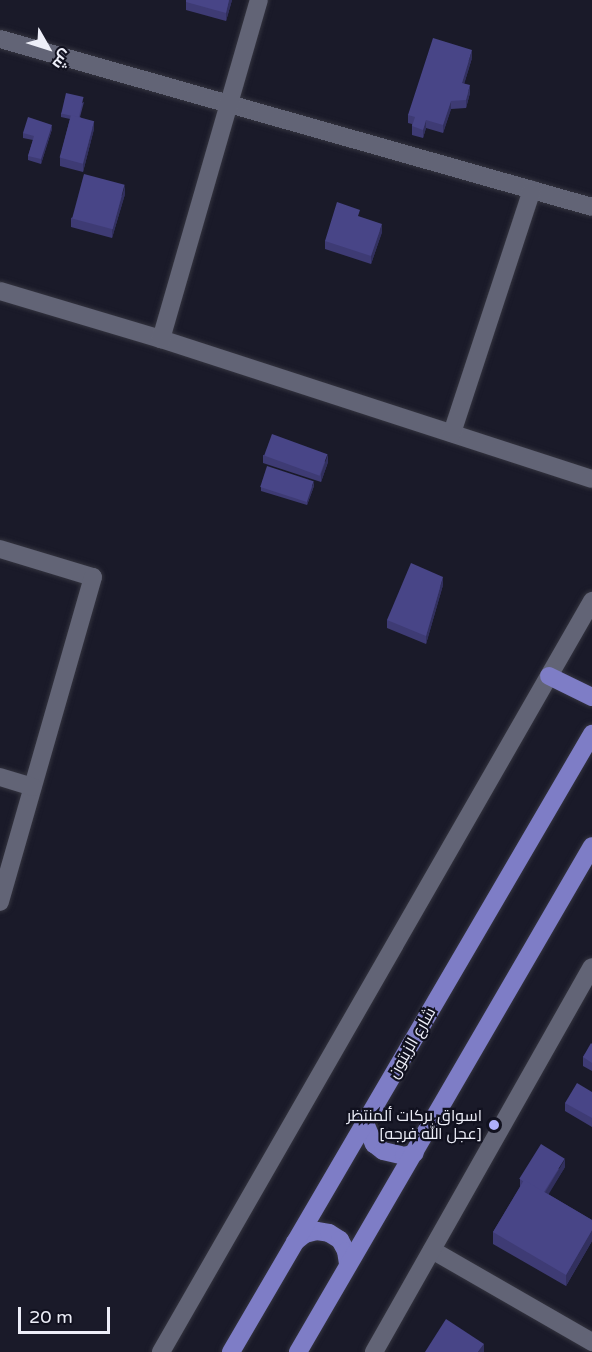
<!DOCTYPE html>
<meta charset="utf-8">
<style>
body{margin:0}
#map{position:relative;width:592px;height:1352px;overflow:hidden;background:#1a1a29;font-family:"Varela Round",Cairo,sans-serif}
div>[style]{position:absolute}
.roads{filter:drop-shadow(0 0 2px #34343f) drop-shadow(0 0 2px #34343f)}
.minor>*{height:18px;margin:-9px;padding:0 9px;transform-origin:9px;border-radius:9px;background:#626476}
.major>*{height:18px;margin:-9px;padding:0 9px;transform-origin:9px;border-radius:9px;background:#7e7dc6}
.wall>*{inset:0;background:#3e3b74}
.shaded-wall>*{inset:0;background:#32305e}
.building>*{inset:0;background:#484587;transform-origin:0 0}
.dots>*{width:16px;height:16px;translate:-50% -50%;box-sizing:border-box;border:3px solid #11111f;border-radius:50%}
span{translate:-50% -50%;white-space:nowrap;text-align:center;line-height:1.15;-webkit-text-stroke:4.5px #11111f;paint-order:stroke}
.street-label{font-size:16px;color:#edeef8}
.poi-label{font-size:16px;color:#edeef8}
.right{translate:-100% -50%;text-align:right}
.north{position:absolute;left:18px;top:18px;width:60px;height:60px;-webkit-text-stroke:4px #11111f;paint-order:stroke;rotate:129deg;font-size:16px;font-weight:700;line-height:24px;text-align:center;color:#edeef8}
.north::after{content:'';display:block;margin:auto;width:21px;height:27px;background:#edeef8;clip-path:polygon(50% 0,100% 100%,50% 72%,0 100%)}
.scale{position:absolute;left:18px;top:1307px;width:92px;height:27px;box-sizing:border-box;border:3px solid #edeef8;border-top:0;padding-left:8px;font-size:18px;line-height:21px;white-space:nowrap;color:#edeef8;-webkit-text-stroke:4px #11111f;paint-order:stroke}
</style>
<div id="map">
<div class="roads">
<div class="minor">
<i style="left:0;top:39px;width:615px;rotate:15.84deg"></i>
<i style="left:0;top:291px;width:168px;rotate:16.6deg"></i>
<i style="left:161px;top:339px;width:453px;rotate:18deg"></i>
<i style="left:161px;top:339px;width:353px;rotate:-73.9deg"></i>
<i style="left:452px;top:433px;width:256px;rotate:-71.8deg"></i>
<i style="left:0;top:549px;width:97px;rotate:16.8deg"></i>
<i style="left:93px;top:577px;width:338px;rotate:106deg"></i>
<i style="left:0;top:777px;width:34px;rotate:17deg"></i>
<i style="left:432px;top:1250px;width:185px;rotate:29.9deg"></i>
<i style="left:161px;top:1352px;width:866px;rotate:-60.15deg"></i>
<i style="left:374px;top:1352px;width:442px;rotate:-60.5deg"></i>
</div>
<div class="major">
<i style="left:549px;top:676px;width:48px;rotate:26deg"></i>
<i style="left:365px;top:1123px;width:23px;rotate:67deg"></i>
<i style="left:374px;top:1144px;width:11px;rotate:38deg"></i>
<i style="left:383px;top:1151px;width:22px;rotate:13deg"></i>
<i style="left:404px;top:1156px;width:11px;rotate:-15deg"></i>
<i style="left:295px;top:1242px;width:13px;rotate:-39deg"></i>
<i style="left:305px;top:1234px;width:12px;rotate:-14deg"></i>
<i style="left:317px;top:1231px;width:12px;rotate:9deg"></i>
<i style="left:329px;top:1233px;width:13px;rotate:32deg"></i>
<i style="left:340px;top:1240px;width:13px;rotate:61deg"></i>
<i style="left:346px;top:1251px;width:13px;rotate:81deg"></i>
<i style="left:231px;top:1352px;width:716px;rotate:-59.71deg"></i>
<i style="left:298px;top:1352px;width:585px;rotate:-59.84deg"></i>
</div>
</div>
<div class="wall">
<i style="clip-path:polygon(232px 0,226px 21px,186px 10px,186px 2px)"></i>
<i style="clip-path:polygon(472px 58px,464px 84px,470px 93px,466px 108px,451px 109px,443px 133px,426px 128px,423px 138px,412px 135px,412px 124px,408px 123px,408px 115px)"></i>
<i style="clip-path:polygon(84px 102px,80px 117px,94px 129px,83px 172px,60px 166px,60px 158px,70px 119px,61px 117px,61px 113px)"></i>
<i style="clip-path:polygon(52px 129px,41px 164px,28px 160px,28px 156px,33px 140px,23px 138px,23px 133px)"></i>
<i style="clip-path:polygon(125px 194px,112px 238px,71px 227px,71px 218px)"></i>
<i style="clip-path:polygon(360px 217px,382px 232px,371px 264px,325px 249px,325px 241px)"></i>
<i style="clip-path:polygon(263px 455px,328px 462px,321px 482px,263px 463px)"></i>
<i style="clip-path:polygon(314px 486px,307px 505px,261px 491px,261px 487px)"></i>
<i style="clip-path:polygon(443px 585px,426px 644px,387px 628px,387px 620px)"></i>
<i style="clip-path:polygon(592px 1044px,592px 1071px,583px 1066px,583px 1057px)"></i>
<i style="clip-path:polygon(592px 1092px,592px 1127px,565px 1111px,565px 1103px)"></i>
<i style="clip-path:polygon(565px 1167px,548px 1194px,592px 1220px,592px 1241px,566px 1286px,493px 1244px,493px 1232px,520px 1187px,520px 1179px)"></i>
</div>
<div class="shaded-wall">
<i style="clip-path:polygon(229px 0,232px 0,226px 21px,226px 13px)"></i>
<i style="clip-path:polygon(472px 50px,472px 58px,462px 91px,462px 83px)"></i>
<i style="clip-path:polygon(470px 85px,470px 93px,466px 108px,466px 100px)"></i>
<i style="clip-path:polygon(451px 101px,451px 109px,443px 133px,443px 125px)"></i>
<i style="clip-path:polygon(426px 120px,426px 128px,423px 138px,423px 130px)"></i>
<i style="clip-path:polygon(94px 121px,94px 129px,83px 172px,83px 164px)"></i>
<i style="clip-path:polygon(52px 125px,52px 129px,41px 164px,41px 159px)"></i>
<i style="clip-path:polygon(125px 185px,125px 194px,112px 238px,112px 230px)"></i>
<i style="clip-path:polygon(382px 224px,382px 232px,371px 264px,371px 256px)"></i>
<i style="clip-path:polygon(328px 454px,328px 462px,321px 482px,321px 474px)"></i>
<i style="clip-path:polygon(314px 481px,314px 486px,307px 505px,307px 501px)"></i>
<i style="clip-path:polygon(443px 577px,443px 585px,426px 644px,426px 636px)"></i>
<i style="clip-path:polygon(565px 1159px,565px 1167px,544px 1202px,544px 1194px)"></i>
<i style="clip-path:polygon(592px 1230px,592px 1241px,566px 1286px,566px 1275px)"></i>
<i style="clip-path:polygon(484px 1344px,484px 1352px,478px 1352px)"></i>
</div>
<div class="building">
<i style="clip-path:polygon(186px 0,229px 0,226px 13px,186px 2px)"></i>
<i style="clip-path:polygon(433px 38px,472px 50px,462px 83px,470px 85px,466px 100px,451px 101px,443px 125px,426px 120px,423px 130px,412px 126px,415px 117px,408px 115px)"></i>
<i style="left:66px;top:93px;width:18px;height:21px;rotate:13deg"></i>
<i style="left:71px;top:115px;width:24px;height:44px;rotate:15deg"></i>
<i style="clip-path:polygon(28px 117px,52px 125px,41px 159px,28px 156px,34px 136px,23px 133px)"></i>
<i style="left:84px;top:174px;width:42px;height:46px;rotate:15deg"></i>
<i style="clip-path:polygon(337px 202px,360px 210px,358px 216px,382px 224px,371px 256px,325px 241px)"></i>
<i style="left:272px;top:434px;width:59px;height:23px;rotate:20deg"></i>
<i style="left:267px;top:466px;width:49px;height:22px;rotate:18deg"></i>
<i style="clip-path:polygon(411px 563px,443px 577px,426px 636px,387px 620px)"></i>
<i style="clip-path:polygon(591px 1043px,592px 1044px,592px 1063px,583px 1057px)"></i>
<i style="clip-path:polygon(577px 1083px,592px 1092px,592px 1118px,565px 1103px)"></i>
<i style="left:541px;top:1144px;width:28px;height:41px;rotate:32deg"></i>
<i style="clip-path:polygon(524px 1180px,592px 1220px,592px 1230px,566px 1275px,493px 1232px)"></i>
<i style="clip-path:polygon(446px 1319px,484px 1344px,478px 1352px,425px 1352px)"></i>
</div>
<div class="dots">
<i style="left:494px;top:1125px;background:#adaffb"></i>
</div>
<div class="street-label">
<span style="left:412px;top:1043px;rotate:-60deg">شارع الزيتون</span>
</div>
<div class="poi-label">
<span class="right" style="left:482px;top:1125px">اسواق بركات ألمنتظر<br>[عجل الله فرجه]</span>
</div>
<div class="north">ش</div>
<div class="scale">20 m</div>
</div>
